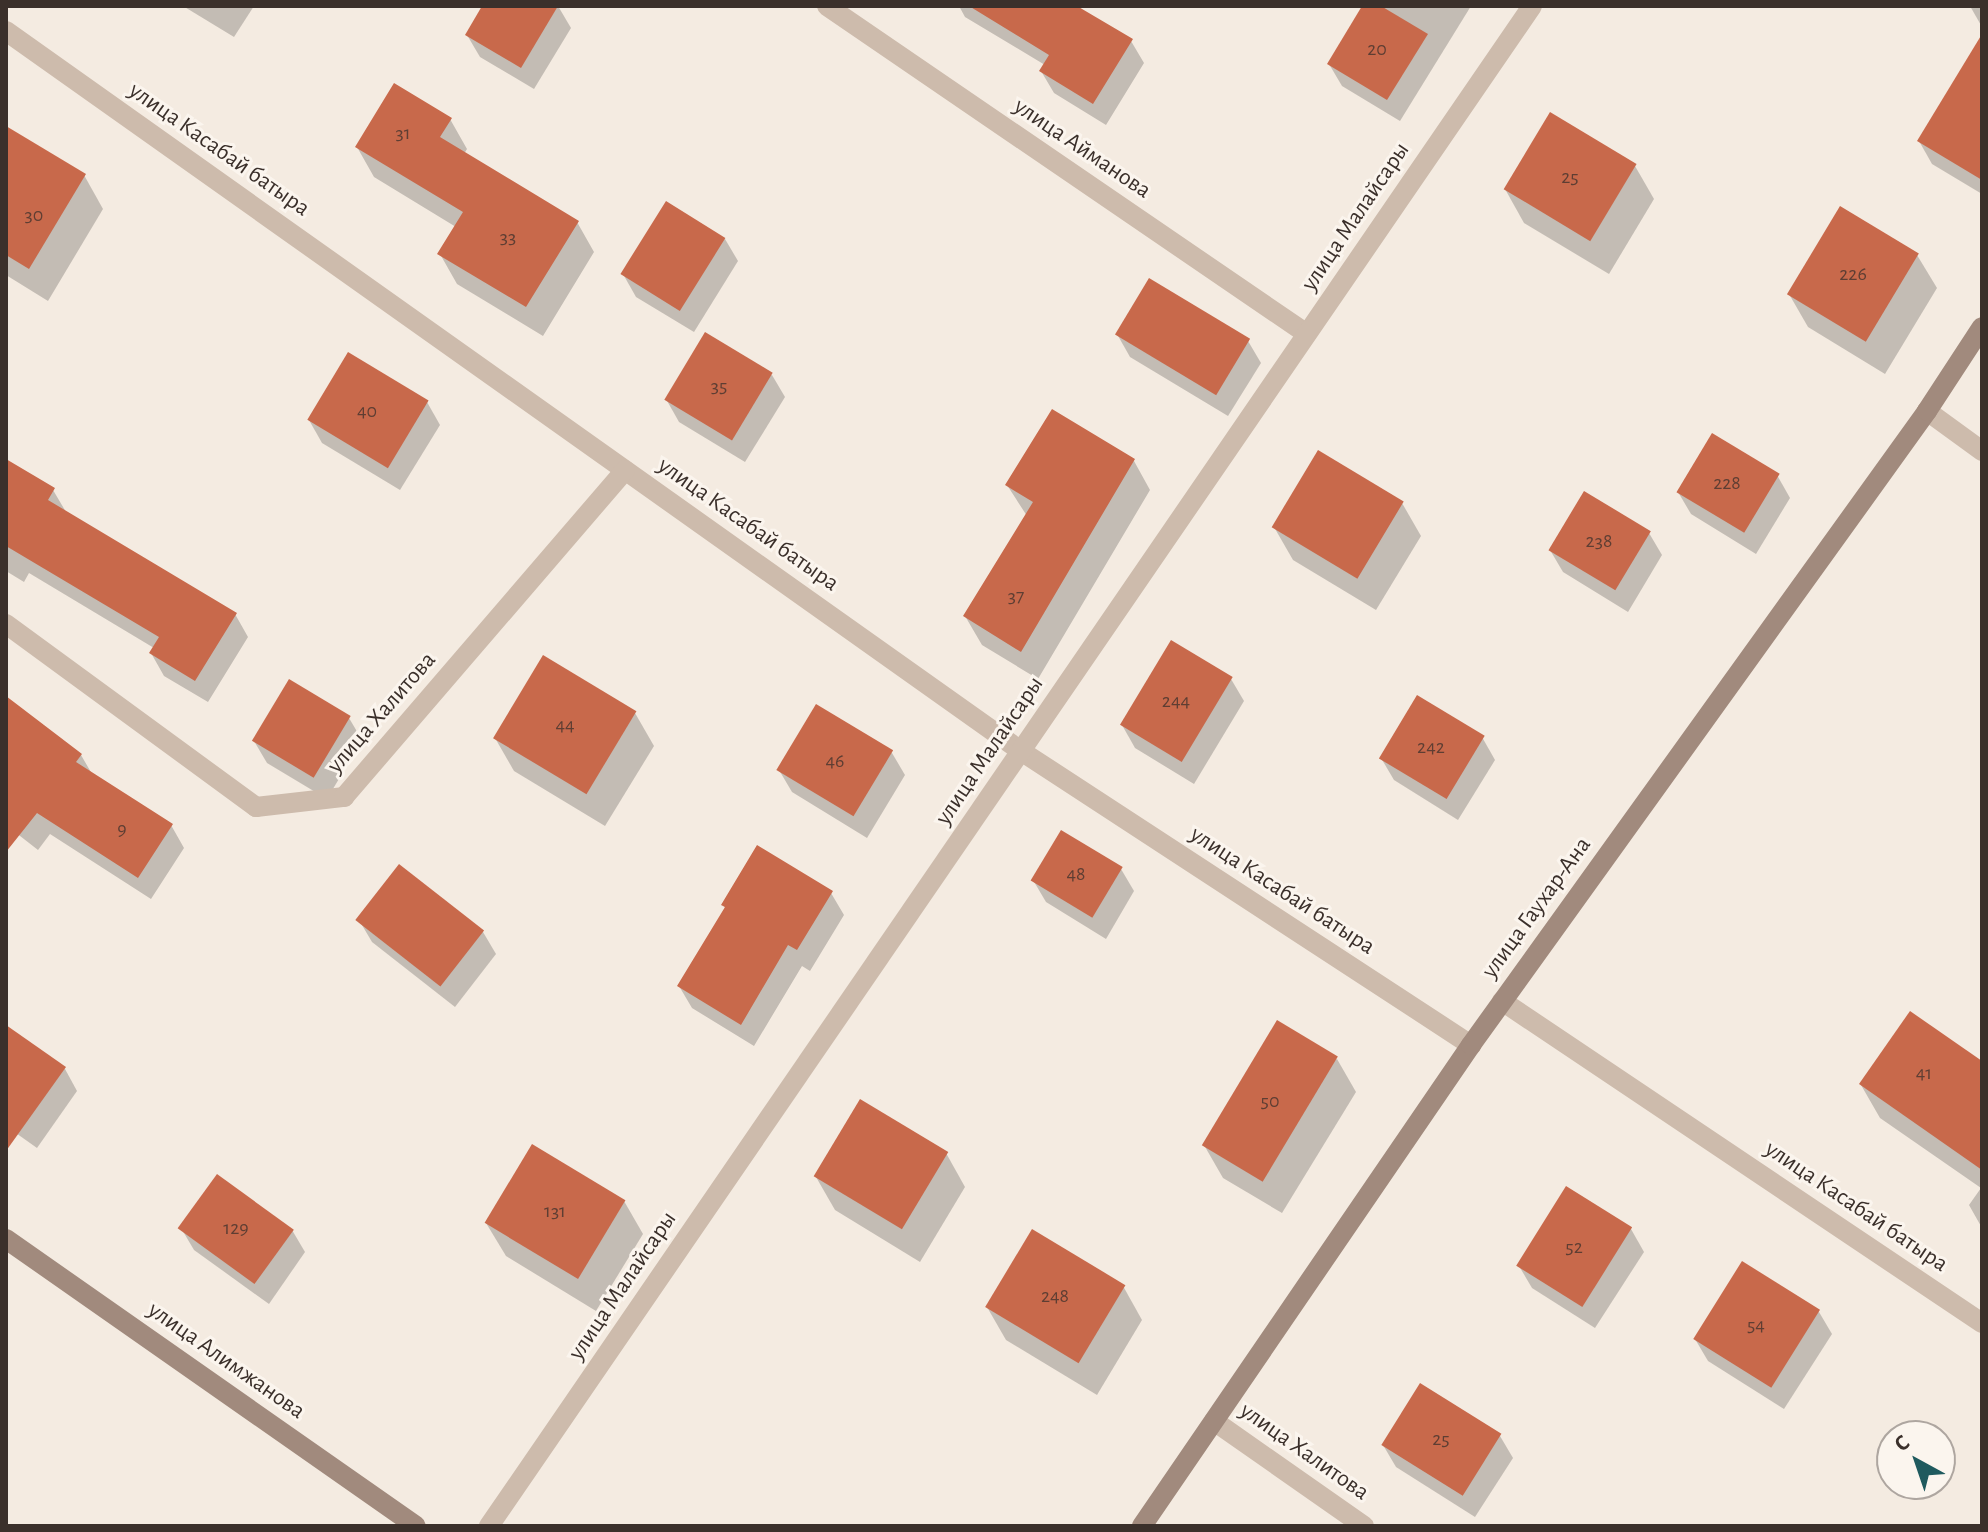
<!DOCTYPE html>
<meta charset="utf-8">
<style>
body{margin:0}
#map{position:relative;width:1988px;height:1532px;overflow:hidden;background:#f4ebe1;font-family:"Alegreya Sans",sans-serif}
div>[style]{position:absolute}
.shadow>*{inset:0;background:#0003}
.building>*{inset:0;background:#c8694b;transform-origin:0 0}
.street>*{height:20px;margin:-10px;padding:0 10px;transform-origin:10px;border-radius:10px;background:#cdbbac}
.secondary>*{height:20px;margin:-10px;padding:0 10px;transform-origin:10px;border-radius:10px;background:#a18a7d}
span{translate:-50% -50%;white-space:nowrap;text-align:center;line-height:1.15;-webkit-text-stroke:6px #fbf5ee;paint-order:stroke}
.number-label{font-size:20px;color:#5e3e33}
.number-label span{-webkit-text-stroke-width:0}
.street-label{font-size:24px;color:#3b302b}
.frame{position:absolute;inset:0;border:8px solid #3b302b;pointer-events:none}
.north{position:absolute;left:1876px;top:1420px;width:80px;height:80px;box-sizing:border-box;background:#fbf5ee;border:2px solid #aea6a0;border-radius:50%;rotate:320deg;font-size:22px;font-weight:700;line-height:32px;text-align:center;color:#3b302b}
.north::after{content:'';display:block;margin:auto;width:28px;height:36px;background:#1f5a5e;clip-path:polygon(50% 0,100% 100%,50% 72%,0 100%)}
</style>
<div id="map">
<div class="shadow">
<i style="clip-path:polygon(183px 6px,254px 6px,234px 37px)"></i>
<i style="clip-path:polygon(485px 6px,558px 6px,571px 28px,534px 89px,480px 57px,467px 35px)"></i>
<i style="clip-path:polygon(959px 6px,1052px 6px,1131px 41px,1144px 63px,1106px 125px,1054px 93px,1041px 71px,1045px 65px,965px 17px)"></i>
<i style="clip-path:polygon(1365px 6px,1471px 6px,1400px 121px,1342px 86px,1329px 64px)"></i>
<i style="clip-path:polygon(1970px 6px,1982px 6px,1982px 27px)"></i>
<i style="clip-path:polygon(1982px 38px,1982px 194px,1932px 164px,1919px 141px)"></i>
<i style="clip-path:polygon(450px 119px,467px 149px,464px 154px,577px 222px,594px 252px,543px 336px,457px 284px,440px 254px,456px 227px,374px 177px,357px 147px)"></i>
<i style="clip-path:polygon(6px 131px,84px 175px,103px 209px,48px 301px,6px 275px)"></i>
<i style="clip-path:polygon(1635px 166px,1654px 199px,1609px 274px,1524px 223px,1505px 189px)"></i>
<i style="clip-path:polygon(725px 239px,738px 261px,694px 332px,636px 297px,623px 274px)"></i>
<i style="clip-path:polygon(1917px 255px,1937px 288px,1885px 374px,1808px 327px,1789px 294px)"></i>
<i style="clip-path:polygon(1117px 334px,1248px 341px,1261px 363px,1228px 416px,1130px 357px)"></i>
<i style="clip-path:polygon(772px 375px,785px 397px,745px 462px,679px 422px,666px 399px)"></i>
<i style="clip-path:polygon(427px 402px,440px 425px,400px 490px,322px 443px,309px 420px)"></i>
<i style="clip-path:polygon(6px 461px,53px 490px,66px 512px,235px 614px,248px 637px,208px 702px,164px 676px,151px 653px,154px 648px,29px 573px,24px 582px,6px 571px)"></i>
<i style="clip-path:polygon(1134px 461px,1150px 490px,1038px 679px,982px 645px,965px 616px,1027px 516px,1007px 485px)"></i>
<i style="clip-path:polygon(1777px 475px,1790px 498px,1756px 554px,1691px 514px,1678px 492px)"></i>
<i style="clip-path:polygon(1402px 503px,1421px 536px,1376px 610px,1293px 560px,1274px 527px)"></i>
<i style="clip-path:polygon(1649px 533px,1662px 555px,1628px 612px,1563px 572px,1550px 550px)"></i>
<i style="clip-path:polygon(544px 658px,635px 713px,654px 746px,605px 826px,514px 771px,495px 738px)"></i>
<i style="clip-path:polygon(1231px 679px,1244px 701px,1194px 784px,1135px 748px,1122px 725px)"></i>
<i style="clip-path:polygon(817px 707px,892px 753px,905px 775px,867px 838px,792px 792px,779px 770px)"></i>
<i style="clip-path:polygon(349px 718px,362px 740px,327px 799px,267px 763px,254px 741px)"></i>
<i style="clip-path:polygon(6px 722px,81px 755px,92px 774px,171px 825px,184px 848px,151px 899px,50px 834px,38px 850px,6px 825px)"></i>
<i style="clip-path:polygon(1482px 737px,1495px 760px,1458px 820px,1394px 780px,1381px 758px)"></i>
<i style="clip-path:polygon(1121px 869px,1134px 891px,1106px 939px,1046px 902px,1033px 880px)"></i>
<i style="clip-path:polygon(831px 893px,844px 915px,810px 971px,802px 966px,754px 1046px,692px 1008px,679px 986px,726px 909px,723px 905px)"></i>
<i style="clip-path:polygon(359px 920px,483px 932px,496px 954px,455px 1007px,372px 942px)"></i>
<i style="clip-path:polygon(6px 1027px,65px 1069px,77px 1091px,37px 1148px,6px 1126px)"></i>
<i style="clip-path:polygon(1337px 1059px,1356px 1092px,1282px 1213px,1223px 1178px,1204px 1145px)"></i>
<i style="clip-path:polygon(1982px 1064px,1982px 1228px,1969px 1205px,1981px 1188px,1880px 1118px,1861px 1085px)"></i>
<i style="clip-path:polygon(946px 1153px,965px 1187px,920px 1262px,835px 1210px,816px 1177px)"></i>
<i style="clip-path:polygon(624px 1201px,643px 1234px,596px 1311px,506px 1256px,486px 1223px)"></i>
<i style="clip-path:polygon(181px 1228px,292px 1230px,305px 1252px,269px 1304px,194px 1250px)"></i>
<i style="clip-path:polygon(1631px 1229px,1644px 1252px,1595px 1328px,1532px 1288px,1519px 1266px)"></i>
<i style="clip-path:polygon(1123px 1286px,1142px 1320px,1097px 1395px,1006px 1340px,987px 1307px)"></i>
<i style="clip-path:polygon(1819px 1312px,1832px 1334px,1784px 1409px,1708px 1361px,1695px 1339px)"></i>
<i style="clip-path:polygon(1500px 1436px,1513px 1458px,1475px 1517px,1396px 1467px,1383px 1445px)"></i>
</div>
<div class="building">
<i style="clip-path:polygon(482px 6px,558px 6px,521px 68px,465px 35px)"></i>
<i style="clip-path:polygon(969px 6px,1077px 6px,1133px 39px,1093px 104px,1039px 71px,1049px 55px)"></i>
<i style="clip-path:polygon(1362px 6px,1381px 6px,1428px 34px,1387px 100px,1327px 64px)"></i>
<i style="clip-path:polygon(1982px 34px,1982px 180px,1917px 141px)"></i>
<i style="clip-path:polygon(394px 83px,452px 118px,440px 137px,579px 221px,526px 307px,437px 254px,463px 212px,355px 147px)"></i>
<i style="left:1550px;top:112px;width:101px;height:90px;rotate:31deg"></i>
<i style="clip-path:polygon(6px 126px,86px 174px,29px 269px,6px 255px)"></i>
<i style="left:666px;top:201px;width:70px;height:86px;rotate:32deg"></i>
<i style="left:1840px;top:206px;width:92px;height:103px;rotate:31deg"></i>
<i style="left:1149px;top:278px;width:118px;height:66px;rotate:31deg"></i>
<i style="left:705px;top:332px;width:79px;height:79px;rotate:31deg"></i>
<i style="left:348px;top:352px;width:94px;height:79px;rotate:31deg"></i>
<i style="clip-path:polygon(1052px 409px,1135px 459px,1021px 652px,963px 616px,1033px 502px,1005px 485px)"></i>
<i style="left:1712px;top:433px;width:79px;height:69px;rotate:31deg"></i>
<i style="left:1318px;top:450px;width:100px;height:90px;rotate:31deg"></i>
<i style="clip-path:polygon(6px 459px,55px 488px,48px 500px,237px 613px,195px 681px,149px 653px,159px 637px,6px 546px)"></i>
<i style="left:1584px;top:491px;width:78px;height:69px;rotate:31deg"></i>
<i style="left:1171px;top:640px;width:72px;height:99px;rotate:31deg"></i>
<i style="left:543px;top:655px;width:109px;height:97px;rotate:31deg"></i>
<i style="left:289px;top:679px;width:72px;height:72px;rotate:31deg"></i>
<i style="left:1417px;top:695px;width:79px;height:74px;rotate:31deg"></i>
<i style="clip-path:polygon(6px 696px,82px 754px,76px 762px,173px 824px,138px 878px,37px 813px,6px 852px)"></i>
<i style="left:816px;top:704px;width:90px;height:77px;rotate:31deg"></i>
<i style="left:1061px;top:830px;width:72px;height:59px;rotate:31deg"></i>
<i style="clip-path:polygon(757px 845px,833px 891px,797px 950px,788px 945px,741px 1025px,677px 986px,725px 907px,721px 905px)"></i>
<i style="left:399px;top:864px;width:108px;height:71px;rotate:38deg"></i>
<i style="clip-path:polygon(1910px 1011px,1982px 1061px,1982px 1170px,1859px 1084px)"></i>
<i style="left:1277px;top:1020px;width:71px;height:146px;rotate:31deg"></i>
<i style="clip-path:polygon(6px 1025px,66px 1067px,6px 1151px)"></i>
<i style="left:860px;top:1099px;width:103px;height:90px;rotate:31deg"></i>
<i style="left:532px;top:1144px;width:109px;height:92px;rotate:31deg"></i>
<i style="left:217px;top:1174px;width:95px;height:67px;rotate:36deg"></i>
<i style="left:1566px;top:1186px;width:78px;height:94px;rotate:32deg"></i>
<i style="left:1032px;top:1229px;width:109px;height:91px;rotate:31deg"></i>
<i style="left:1742px;top:1261px;width:92px;height:92px;rotate:32deg"></i>
<i style="left:1420px;top:1383px;width:96px;height:73px;rotate:32deg"></i>
</div>
<div class="street">
<i style="left:827px;top:6px;width:581px;rotate:34.35deg"></i>
<i style="left:6px;top:31px;width:1244px;rotate:35.35deg"></i>
<i style="left:1021px;top:751px;width:538px;rotate:33.16deg"></i>
<i style="left:1927px;top:411px;width:68px;rotate:36deg"></i>
<i style="left:6px;top:624px;width:310px;rotate:36.2deg"></i>
<i style="left:256px;top:807px;width:89px;rotate:-6.5deg"></i>
<i style="left:344px;top:797px;width:431px;rotate:-49.3deg"></i>
<i style="left:1502px;top:1001px;width:578px;rotate:33.86deg"></i>
<i style="left:1214px;top:1421px;width:183px;rotate:35deg"></i>
<i style="left:489px;top:1526px;width:1843px;rotate:-55.54deg"></i>
</div>
<div class="secondary">
<i style="left:6px;top:1239px;width:500px;rotate:34.99deg"></i>
<i style="left:1142px;top:1526px;width:583px;rotate:-55.63deg"></i>
<i style="left:1471px;top:1045px;width:781px;rotate:-54.27deg"></i>
<i style="left:1927px;top:411px;width:100px;rotate:-56.8deg"></i>
</div>
<div class="number-label">
<span style="left:1377px;top:49px">20</span>
<span style="left:403px;top:133px">31</span>
<span style="left:1570px;top:177px">25</span>
<span style="left:34px;top:215px">30</span>
<span style="left:508px;top:237px">33</span>
<span style="left:1853px;top:274px">226</span>
<span style="left:719px;top:386px">35</span>
<span style="left:367px;top:411px">40</span>
<span style="left:1727px;top:483px">228</span>
<span style="left:1599px;top:541px">238</span>
<span style="left:1016px;top:596px">37</span>
<span style="left:1176px;top:701px">244</span>
<span style="left:565px;top:725px">44</span>
<span style="left:1431px;top:747px">242</span>
<span style="left:835px;top:761px">46</span>
<span style="left:122px;top:829px">9</span>
<span style="left:1076px;top:874px">48</span>
<span style="left:1924px;top:1073px">41</span>
<span style="left:1270px;top:1101px">50</span>
<span style="left:555px;top:1211px">131</span>
<span style="left:236px;top:1228px">129</span>
<span style="left:1574px;top:1247px">52</span>
<span style="left:1055px;top:1296px">248</span>
<span style="left:1756px;top:1325px">54</span>
<span style="left:1441px;top:1439px">25</span>
</div>
<div class="street-label">
<span style="left:1082px;top:149px;rotate:34deg">улица Айманова</span>
<span style="left:219px;top:150px;rotate:35deg">улица Касабай батыра</span>
<span style="left:1356px;top:217px;rotate:-56deg">улица Малайсары</span>
<span style="left:748px;top:525px;rotate:35deg">улица Касабай батыра</span>
<span style="left:382px;top:713px;rotate:-49deg">улица Халитова</span>
<span style="left:990px;top:751px;rotate:-56deg">улица Малайсары</span>
<span style="left:1282px;top:891px;rotate:33deg">улица Касабай батыра</span>
<span style="left:1537px;top:908px;rotate:-54deg">улица Гаухар-Ана</span>
<span style="left:1856px;top:1207px;rotate:34deg">улица Касабай батыра</span>
<span style="left:623px;top:1286px;rotate:-56deg">улица Малайсары</span>
<span style="left:226px;top:1361px;rotate:35deg">улица Алимжанова</span>
<span style="left:1304px;top:1452px;rotate:35deg">улица Халитова</span>
</div>
<div class="frame"></div>
<div class="north">С</div>
</div>
